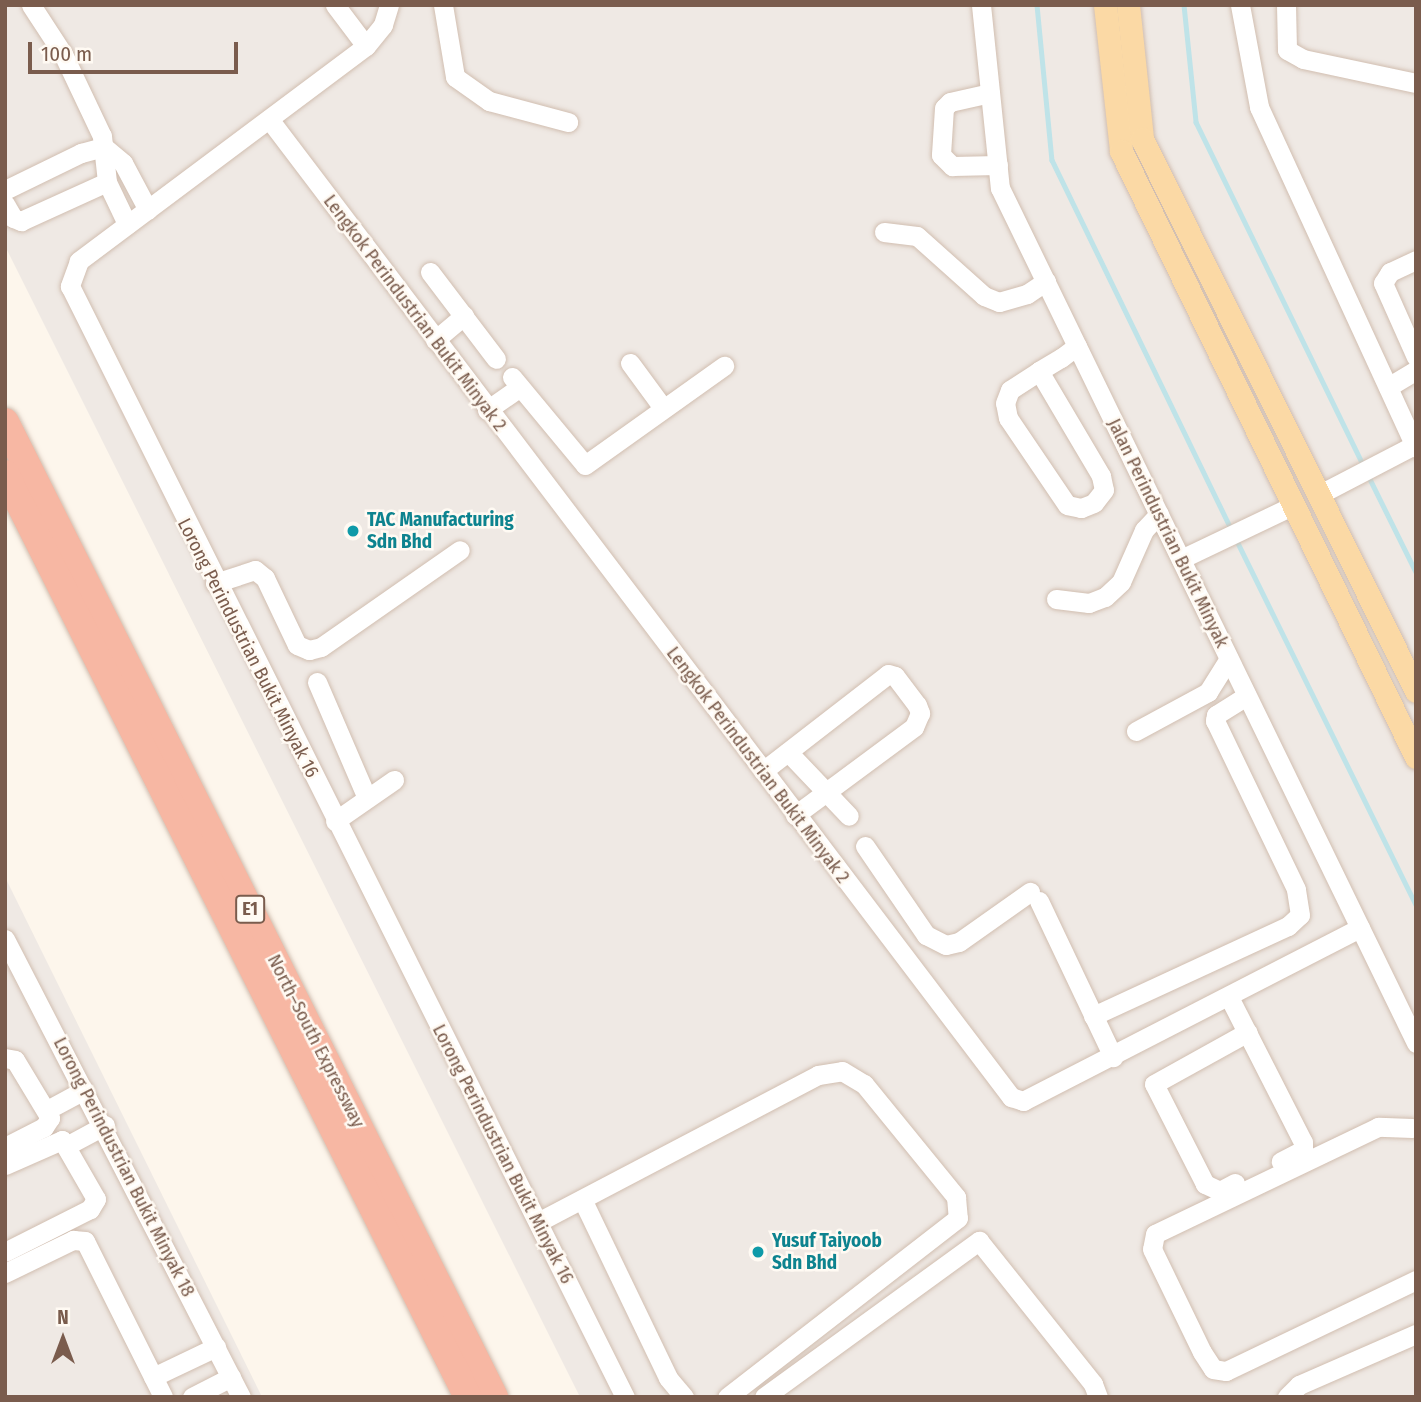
<!DOCTYPE html>
<meta charset="utf-8">
<style>
body{margin:0}
#map{position:relative;width:1421px;height:1402px;overflow:hidden;background:#fdf6ec;font-family:"Fira Sans Condensed",sans-serif}
div>[style]{position:absolute}
.industrial>*{inset:0;background:#efe9e4}
.stream>*{height:4.5px;margin:-2.25px;padding:0 2.25px;transform-origin:2.25px;border-radius:2.25px;background:#bfe3e8}
.roads{filter:drop-shadow(0 0 2px #d1beb0) drop-shadow(0 0 2px #d1beb0)}
.minor>*{height:19px;margin:-9.5px;padding:0 9.5px;transform-origin:9.5px;border-radius:9.5px;background:#fff}
.major>*{height:23px;margin:-11.5px;padding:0 11.5px;transform-origin:11.5px;border-radius:11.5px;background:#fbd9a5}
.highway>*{height:28px;margin:-14px;padding:0 14px;transform-origin:14px;border-radius:14px;background:#f7b7a3}
.dots>*{width:19px;height:19px;translate:-50% -50%;box-sizing:border-box;border:4px solid #fffaf3;border-radius:50%}
span{translate:-50% -50%;white-space:nowrap;text-align:center;line-height:1.15;-webkit-text-stroke:5px #fffaf3;paint-order:stroke}
.shield-label span{padding:2px 5px;background:#fffaf3;border:2px solid;border-radius:5px;-webkit-text-stroke-width:0}
.shield-label{font-size:18px;color:#7a5c4d;font-weight:700}
.street-label{font-size:19px;color:#7a5c4d}
.culture-label{font-size:19px;color:#0d838f;font-weight:700}
.left{translate:0 -50%;text-align:left}
.frame{position:absolute;inset:0;border:7px solid #7a5c4d;pointer-events:none}
.north{position:absolute;left:28px;top:1304px;width:70px;height:70px;-webkit-text-stroke:5px #fffaf3;paint-order:stroke;rotate:0deg;font-size:19px;font-weight:700;line-height:28px;text-align:center;color:#7a5c4d}
.north::after{content:'';display:block;margin:auto;width:24px;height:32px;background:#7a5c4d;clip-path:polygon(50% 0,100% 100%,50% 72%,0 100%)}
.scale{position:absolute;left:28px;top:42px;width:210px;height:32px;box-sizing:border-box;border:4px solid #7a5c4d;border-top:0;padding-left:9px;font-size:21px;line-height:24px;white-space:nowrap;color:#7a5c4d;-webkit-text-stroke:5px #fffaf3;paint-order:stroke}
</style>
<div id="map">
<div class="industrial">
<i style="clip-path:polygon(5px 5px,1416px 5px,1416px 1397px,580px 1397px,5px 246px)"></i>
<i style="clip-path:polygon(5px 877px,262px 1397px,5px 1397px)"></i>
</div>
<div class="stream">
<i style="left:1037px;top:5px;width:156px;rotate:84.5deg"></i>
<i style="left:1052px;top:160px;width:410px;rotate:64.1deg"></i>
<i style="left:1184px;top:5px;width:118px;rotate:84.1deg"></i>
<i style="left:1196px;top:122px;width:383px;rotate:64deg"></i>
<i style="left:1367px;top:473px;width:110px;rotate:63.7deg"></i>
<i style="left:1235px;top:537px;width:410px;rotate:63.8deg"></i>
</div>
<div class="roads">
<div class="minor">
<i style="left:31px;top:5px;width:59px;rotate:56.9deg"></i>
<i style="left:63px;top:54px;width:91px;rotate:64.6deg"></i>
<i style="left:102px;top:136px;width:46px;rotate:83.8deg"></i>
<i style="left:335px;top:5px;width:51px;rotate:52.9deg"></i>
<i style="left:389px;top:5px;width:21px;rotate:107deg"></i>
<i style="left:383px;top:25px;width:27px;rotate:129deg"></i>
<i style="left:366px;top:46px;width:359px;rotate:143.2deg"></i>
<i style="left:79px;top:261px;width:27px;rotate:110deg"></i>
<i style="left:70px;top:286px;width:1242px;rotate:63.46deg"></i>
<i style="left:443px;top:5px;width:73px;rotate:80.5deg"></i>
<i style="left:455px;top:77px;width:42px;rotate:35.2deg"></i>
<i style="left:489px;top:101px;width:82px;rotate:14.9deg"></i>
<i style="left:981px;top:5px;width:184px;rotate:84.1deg"></i>
<i style="left:1000px;top:188px;width:951px;rotate:64.05deg"></i>
<i style="left:1240px;top:5px;width:104px;rotate:79.4deg"></i>
<i style="left:1259px;top:107px;width:375px;rotate:65.3deg"></i>
<i style="left:1286px;top:5px;width:45px;rotate:88.7deg"></i>
<i style="left:1287px;top:50px;width:18px;rotate:29deg"></i>
<i style="left:1303px;top:59px;width:116px;rotate:12deg"></i>
<i style="left:990px;top:93px;width:41px;rotate:167.3deg"></i>
<i style="left:950px;top:102px;width:8px;rotate:135deg"></i>
<i style="left:944px;top:108px;width:47px;rotate:93.7deg"></i>
<i style="left:941px;top:155px;width:16px;rotate:45deg"></i>
<i style="left:952px;top:166px;width:46px;rotate:-1.2deg"></i>
<i style="left:269px;top:119px;width:1228px;rotate:52.81deg"></i>
<i style="left:1011px;top:1097px;width:13px;rotate:18deg"></i>
<i style="left:1023px;top:1101px;width:379px;rotate:-27.2deg"></i>
<i style="left:5px;top:190px;width:85px;rotate:-26deg"></i>
<i style="left:81px;top:153px;width:24px;rotate:-15deg"></i>
<i style="left:104px;top:147px;width:25px;rotate:40deg"></i>
<i style="left:123px;top:163px;width:53px;rotate:62deg"></i>
<i style="left:5px;top:204px;width:16px;rotate:60deg"></i>
<i style="left:13px;top:218px;width:9px;rotate:21deg"></i>
<i style="left:21px;top:221px;width:94px;rotate:-24.4deg"></i>
<i style="left:107px;top:182px;width:47px;rotate:64.5deg"></i>
<i style="left:884px;top:232px;width:33px;rotate:7deg"></i>
<i style="left:917px;top:236px;width:90px;rotate:41.8deg"></i>
<i style="left:984px;top:296px;width:16px;rotate:22deg"></i>
<i style="left:999px;top:302px;width:29px;rotate:-16deg"></i>
<i style="left:1027px;top:294px;width:23px;rotate:-34deg"></i>
<i style="left:1416px;top:260px;width:29px;rotate:155deg"></i>
<i style="left:1390px;top:272px;width:13px;rotate:122deg"></i>
<i style="left:1383px;top:283px;width:81px;rotate:66deg"></i>
<i style="left:430px;top:272px;width:109px;rotate:52.8deg"></i>
<i style="left:435px;top:340px;width:38px;rotate:-40deg"></i>
<i style="left:630px;top:363px;width:56px;rotate:53.7deg"></i>
<i style="left:1039px;top:371px;width:122px;rotate:59.4deg"></i>
<i style="left:1101px;top:476px;width:14px;rotate:78deg"></i>
<i style="left:1104px;top:490px;width:16px;rotate:128deg"></i>
<i style="left:1094px;top:503px;width:14px;rotate:159deg"></i>
<i style="left:1081px;top:508px;width:14px;rotate:-168deg"></i>
<i style="left:1067px;top:505px;width:105px;rotate:-124.1deg"></i>
<i style="left:1008px;top:418px;width:15px;rotate:-101deg"></i>
<i style="left:1005px;top:403px;width:14px;rotate:-69deg"></i>
<i style="left:1010px;top:390px;width:35px;rotate:-33deg"></i>
<i style="left:1039px;top:371px;width:26px;rotate:-31deg"></i>
<i style="left:1061px;top:358px;width:20px;rotate:-37deg"></i>
<i style="left:512px;top:377px;width:114px;rotate:50.3deg"></i>
<i style="left:585px;top:465px;width:171px;rotate:-35.5deg"></i>
<i style="left:1388px;top:387px;width:33px;rotate:-31deg"></i>
<i style="left:487px;top:410px;width:40px;rotate:-34.9deg"></i>
<i style="left:1320px;top:494px;width:106px;rotate:-27.5deg"></i>
<i style="left:1181px;top:559px;width:123px;rotate:-25.5deg"></i>
<i style="left:215px;top:583px;width:42px;rotate:-18deg"></i>
<i style="left:255px;top:570px;width:13px;rotate:39deg"></i>
<i style="left:265px;top:578px;width:74px;rotate:64.5deg"></i>
<i style="left:297px;top:645px;width:13px;rotate:23deg"></i>
<i style="left:309px;top:650px;width:12px;rotate:-14deg"></i>
<i style="left:321px;top:647px;width:169px;rotate:-34.9deg"></i>
<i style="left:1056px;top:599px;width:33px;rotate:7deg"></i>
<i style="left:1089px;top:603px;width:17px;rotate:-21deg"></i>
<i style="left:1105px;top:597px;width:22px;rotate:-43deg"></i>
<i style="left:1121px;top:582px;width:57px;rotate:-66.1deg"></i>
<i style="left:1144px;top:530px;width:22px;rotate:-47deg"></i>
<i style="left:317px;top:682px;width:126px;rotate:66.7deg"></i>
<i style="left:1136px;top:731px;width:82px;rotate:-28.4deg"></i>
<i style="left:1208px;top:692px;width:39px;rotate:-58deg"></i>
<i style="left:788px;top:752px;width:88px;rotate:46.4deg"></i>
<i style="left:763px;top:771px;width:158px;rotate:-37.8deg"></i>
<i style="left:888px;top:674px;width:7px;rotate:16deg"></i>
<i style="left:895px;top:676px;width:36px;rotate:53deg"></i>
<i style="left:917px;top:705px;width:9px;rotate:69deg"></i>
<i style="left:920px;top:713px;width:15px;rotate:113deg"></i>
<i style="left:914px;top:727px;width:148px;rotate:143.5deg"></i>
<i style="left:335px;top:821px;width:72px;rotate:-34.8deg"></i>
<i style="left:865px;top:846px;width:108px;rotate:55.6deg"></i>
<i style="left:926px;top:935px;width:22px;rotate:27deg"></i>
<i style="left:946px;top:945px;width:13px;rotate:-13deg"></i>
<i style="left:959px;top:942px;width:87px;rotate:-35.2deg"></i>
<i style="left:1039px;top:901px;width:173px;rotate:64.6deg"></i>
<i style="left:5px;top:939px;width:515px;rotate:62.74deg"></i>
<i style="left:1229px;top:997px;width:163px;rotate:63deg"></i>
<i style="left:1303px;top:1142px;width:8px;rotate:90deg"></i>
<i style="left:1303px;top:1150px;width:25px;rotate:153deg"></i>
<i style="left:1093px;top:1016px;width:215px;rotate:-24.8deg"></i>
<i style="left:1288px;top:926px;width:16px;rotate:-43deg"></i>
<i style="left:1300px;top:915px;width:26px;rotate:-99deg"></i>
<i style="left:1296px;top:889px;width:187px;rotate:-115.7deg"></i>
<i style="left:1215px;top:721px;width:6px;rotate:-81deg"></i>
<i style="left:1216px;top:715px;width:36px;rotate:-32deg"></i>
<i style="left:5px;top:1058px;width:10px;rotate:11deg"></i>
<i style="left:15px;top:1060px;width:68px;rotate:58.9deg"></i>
<i style="left:50px;top:1118px;width:11px;rotate:124deg"></i>
<i style="left:44px;top:1127px;width:44px;rotate:152.9deg"></i>
<i style="left:47px;top:1110px;width:42px;rotate:-28.4deg"></i>
<i style="left:1412px;top:1128px;width:34px;rotate:-178deg"></i>
<i style="left:1378px;top:1127px;width:247px;rotate:154.4deg"></i>
<i style="left:1155px;top:1234px;width:15px;rotate:101deg"></i>
<i style="left:1152px;top:1249px;width:114px;rotate:64.1deg"></i>
<i style="left:1202px;top:1352px;width:20px;rotate:57deg"></i>
<i style="left:1213px;top:1369px;width:13px;rotate:9deg"></i>
<i style="left:1226px;top:1371px;width:211px;rotate:-25.6deg"></i>
<i style="left:68px;top:1145px;width:42px;rotate:-28.4deg"></i>
<i style="left:5px;top:1165px;width:62px;rotate:-23.7deg"></i>
<i style="left:62px;top:1140px;width:68px;rotate:60deg"></i>
<i style="left:96px;top:1199px;width:12px;rotate:121deg"></i>
<i style="left:90px;top:1209px;width:95px;rotate:153.2deg"></i>
<i style="left:1235px;top:1183px;width:17px;rotate:152deg"></i>
<i style="left:1220px;top:1191px;width:17px;rotate:-155deg"></i>
<i style="left:1205px;top:1184px;width:112px;rotate:-117deg"></i>
<i style="left:1154px;top:1084px;width:107px;rotate:-29deg"></i>
<i style="left:583px;top:1201px;width:196px;rotate:64.3deg"></i>
<i style="left:668px;top:1378px;width:25px;rotate:50deg"></i>
<i style="left:538px;top:1222px;width:316px;rotate:-27.7deg"></i>
<i style="left:818px;top:1075px;width:24px;rotate:-9deg"></i>
<i style="left:842px;top:1071px;width:26px;rotate:31deg"></i>
<i style="left:864px;top:1084px;width:146px;rotate:50.8deg"></i>
<i style="left:956px;top:1197px;width:21px;rotate:85deg"></i>
<i style="left:958px;top:1218px;width:292px;rotate:142.2deg"></i>
<i style="left:5px;top:1273px;width:76px;rotate:-25.9deg"></i>
<i style="left:73px;top:1240px;width:12px;rotate:5deg"></i>
<i style="left:85px;top:1241px;width:174px;rotate:63.4deg"></i>
<i style="left:153px;top:1377px;width:70px;rotate:-25.5deg"></i>
<i style="left:192px;top:1397px;width:44px;rotate:-27.1deg"></i>
<i style="left:764px;top:1397px;width:266px;rotate:-36deg"></i>
<i style="left:979px;top:1241px;width:183px;rotate:51.4deg"></i>
<i style="left:1093px;top:1384px;width:14px;rotate:69deg"></i>
<i style="left:1287px;top:1397px;width:17px;rotate:-45deg"></i>
<i style="left:1299px;top:1385px;width:128px;rotate:-23.6deg"></i>
</div>
<div class="major">
<i style="left:1105px;top:5px;width:147px;rotate:83.7deg"></i>
<i style="left:1121px;top:151px;width:674px;rotate:64.04deg"></i>
<i style="left:1128px;top:5px;width:135px;rotate:84deg"></i>
<i style="left:1142px;top:139px;width:616px;rotate:63.6deg"></i>
</div>
<div class="highway">
<i style="left:5px;top:422px;width:1091px;rotate:63.36deg"></i>
<i style="left:5px;top:474px;width:1033px;rotate:63.36deg"></i>
</div>
</div>
<div class="dots">
<i style="left:353px;top:531px;background:#0f9aa8"></i>
<i style="left:758px;top:1252px;background:#0f9aa8"></i>
</div>
<div class="shield-label">
<span style="left:250px;top:909px">E1</span>
</div>
<div class="street-label">
<span style="left:415px;top:313px;rotate:53deg">Lengkok Perindustrian Bukit Minyak 2</span>
<span style="left:1168px;top:533px;rotate:64deg">Jalan Perindustrian Bukit Minyak</span>
<span style="left:248px;top:648px;rotate:63deg">Lorong Perindustrian Bukit Minyak 16</span>
<span style="left:758px;top:765px;rotate:53deg">Lengkok Perindustrian Bukit Minyak 2</span>
<span style="left:316px;top:1041px;rotate:63deg">North–South Expressway</span>
<span style="left:503px;top:1154px;rotate:63deg">Lorong Perindustrian Bukit Minyak 16</span>
<span style="left:124px;top:1167px;rotate:63deg">Lorong Perindustrian Bukit Minyak 18</span>
</div>
<div class="culture-label">
<span class="left" style="left:367px;top:531px">TAC Manufacturing<br>Sdn Bhd</span>
<span class="left" style="left:772px;top:1252px">Yusuf Taiyoob<br>Sdn Bhd</span>
</div>
<div class="frame"></div>
<div class="north">N</div>
<div class="scale">100 m</div>
</div>
